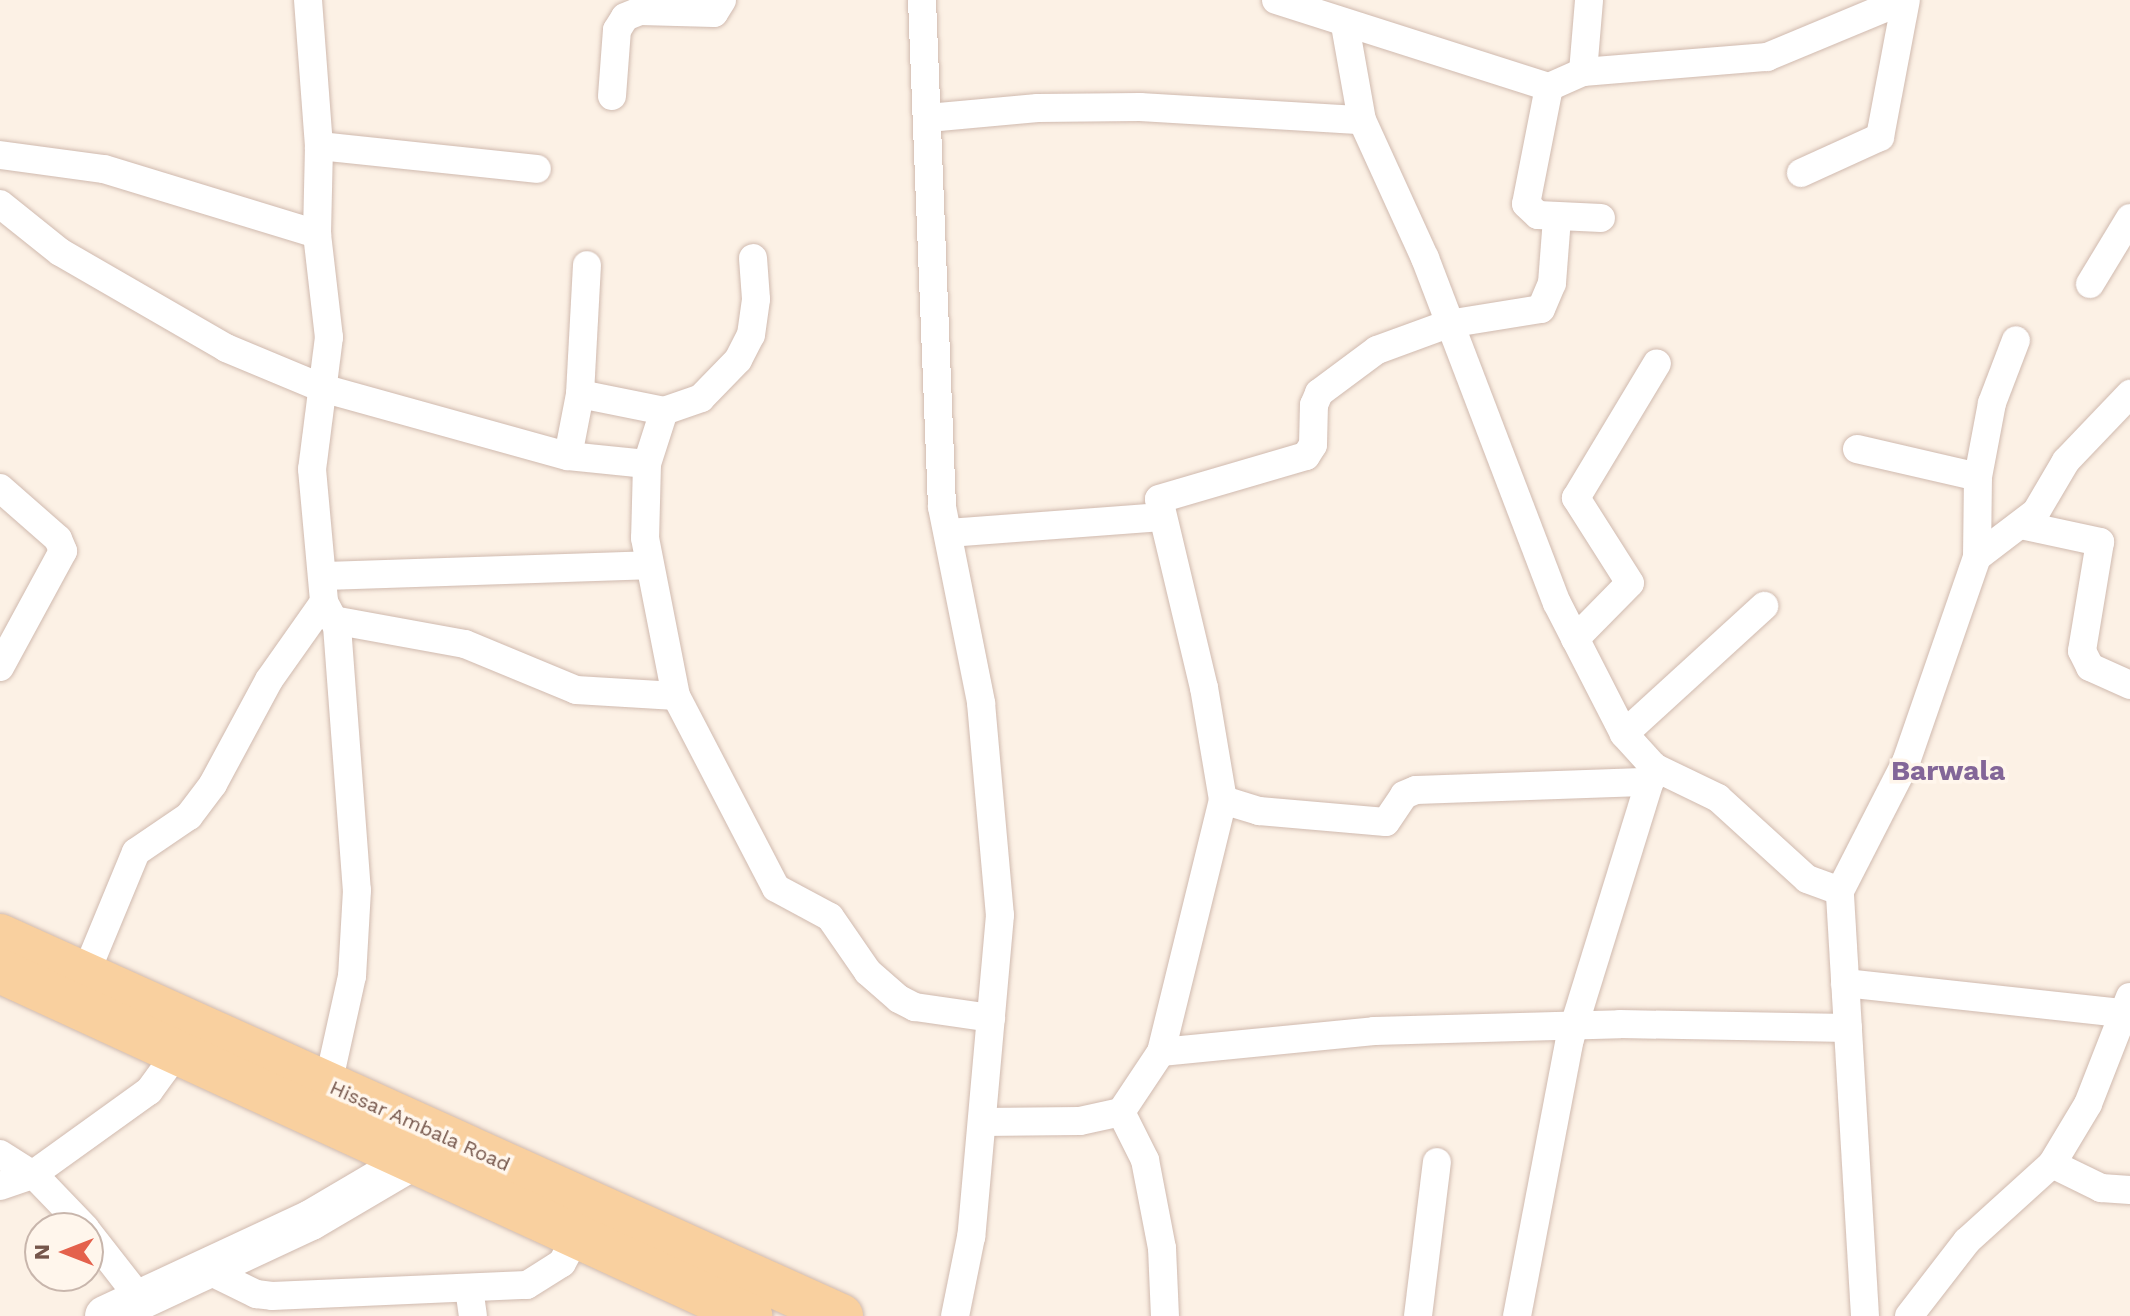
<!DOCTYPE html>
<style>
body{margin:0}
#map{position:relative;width:2130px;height:1316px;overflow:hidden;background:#fcf1e5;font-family:"Work Sans",sans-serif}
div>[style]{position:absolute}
.roads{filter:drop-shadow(0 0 2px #d0baaf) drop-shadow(0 0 2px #d0baaf)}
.street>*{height:28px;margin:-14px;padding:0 14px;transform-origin:14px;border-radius:14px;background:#fff}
.secondary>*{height:40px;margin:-20px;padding:0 20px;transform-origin:20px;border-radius:20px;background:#fff}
.primary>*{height:44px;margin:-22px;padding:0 22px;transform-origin:22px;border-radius:22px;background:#f9d09f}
span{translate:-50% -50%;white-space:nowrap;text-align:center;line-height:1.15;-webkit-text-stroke:7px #fff6ec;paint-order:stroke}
.street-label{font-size:20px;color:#75564b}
.district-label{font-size:28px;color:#836698;font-weight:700}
.north{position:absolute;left:24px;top:1212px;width:80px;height:80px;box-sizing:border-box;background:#fff6ec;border:2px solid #c8b6ac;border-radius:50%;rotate:270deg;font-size:22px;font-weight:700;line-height:32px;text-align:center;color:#75564b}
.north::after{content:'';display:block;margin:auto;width:28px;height:36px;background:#e4614c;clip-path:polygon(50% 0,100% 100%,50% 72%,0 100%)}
</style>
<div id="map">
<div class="roads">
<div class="street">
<i style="left:308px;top:0;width:146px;rotate:85.7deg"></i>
<i style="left:319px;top:146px;width:88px;rotate:91.3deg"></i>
<i style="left:317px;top:234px;width:104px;rotate:83.4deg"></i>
<i style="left:329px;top:337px;width:133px;rotate:97.3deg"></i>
<i style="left:312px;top:469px;width:134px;rotate:84.8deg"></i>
<i style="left:324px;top:602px;width:27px;rotate:62deg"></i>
<i style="left:337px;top:626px;width:265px;rotate:85.7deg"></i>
<i style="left:357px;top:890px;width:86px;rotate:93.3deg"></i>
<i style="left:352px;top:976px;width:111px;rotate:102.5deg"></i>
<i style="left:922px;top:0;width:507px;rotate:87.74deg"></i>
<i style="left:942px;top:507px;width:200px;rotate:78.7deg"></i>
<i style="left:981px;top:703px;width:213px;rotate:84.9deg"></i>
<i style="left:1000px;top:915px;width:323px;rotate:95.1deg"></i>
<i style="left:971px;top:1237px;width:81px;rotate:101.4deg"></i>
<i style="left:1276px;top:0;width:287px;rotate:17.7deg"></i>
<i style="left:1549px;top:87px;width:37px;rotate:-24deg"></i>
<i style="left:1583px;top:72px;width:185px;rotate:-4.7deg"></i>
<i style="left:1767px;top:57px;width:148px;rotate:-22.6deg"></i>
<i style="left:1345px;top:25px;width:97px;rotate:79.9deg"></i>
<i style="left:1362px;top:120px;width:152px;rotate:65.5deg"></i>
<i style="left:1425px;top:258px;width:369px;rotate:69.1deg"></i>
<i style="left:1557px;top:603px;width:147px;rotate:62.9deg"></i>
<i style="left:1624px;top:734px;width:45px;rotate:47.7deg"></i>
<i style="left:1654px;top:767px;width:71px;rotate:25.8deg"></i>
<i style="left:1718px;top:798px;width:120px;rotate:42.3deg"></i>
<i style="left:1807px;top:879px;width:35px;rotate:20deg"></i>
<i style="left:1583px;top:72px;width:72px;rotate:-85.2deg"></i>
<i style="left:1549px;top:87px;width:119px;rotate:101.1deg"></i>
<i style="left:1526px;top:204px;width:16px;rotate:43deg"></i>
<i style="left:1538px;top:215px;width:63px;rotate:2.7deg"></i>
<i style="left:612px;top:96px;width:66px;rotate:-85.7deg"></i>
<i style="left:617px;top:30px;width:15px;rotate:-58deg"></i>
<i style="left:625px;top:17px;width:16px;rotate:-22deg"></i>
<i style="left:640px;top:11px;width:74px;rotate:1.5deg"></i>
<i style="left:714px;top:13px;width:15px;rotate:-58deg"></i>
<i style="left:928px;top:118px;width:110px;rotate:-5.2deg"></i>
<i style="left:1038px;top:108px;width:102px;rotate:-0.6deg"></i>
<i style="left:1140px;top:107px;width:222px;rotate:3.4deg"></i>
<i style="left:319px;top:146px;width:219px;rotate:6deg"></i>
<i style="left:0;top:155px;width:105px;rotate:7.7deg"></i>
<i style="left:104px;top:169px;width:223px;rotate:17deg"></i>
<i style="left:1801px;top:173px;width:87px;rotate:-24.5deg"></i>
<i style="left:1880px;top:137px;width:139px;rotate:-79.3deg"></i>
<i style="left:0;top:204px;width:77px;rotate:38.7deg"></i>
<i style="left:60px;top:252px;width:192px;rotate:30deg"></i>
<i style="left:226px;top:348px;width:104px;rotate:22.6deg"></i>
<i style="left:322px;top:388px;width:255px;rotate:15.5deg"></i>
<i style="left:568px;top:456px;width:79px;rotate:5.8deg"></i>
<i style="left:2090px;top:284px;width:77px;rotate:-58.8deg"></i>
<i style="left:580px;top:394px;width:86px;rotate:11.4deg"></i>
<i style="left:664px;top:411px;width:39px;rotate:-19deg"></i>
<i style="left:701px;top:398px;width:53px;rotate:-45.8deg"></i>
<i style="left:738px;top:360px;width:28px;rotate:-63deg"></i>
<i style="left:751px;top:335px;width:36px;rotate:-82deg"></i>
<i style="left:756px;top:299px;width:41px;rotate:-94.2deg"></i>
<i style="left:664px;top:411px;width:56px;rotate:107.8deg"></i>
<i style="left:647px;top:464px;width:74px;rotate:91.5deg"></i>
<i style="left:645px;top:538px;width:161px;rotate:78.9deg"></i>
<i style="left:676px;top:696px;width:216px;rotate:62.5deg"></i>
<i style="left:776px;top:888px;width:61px;rotate:28.2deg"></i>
<i style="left:830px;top:917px;width:67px;rotate:55.4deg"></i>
<i style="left:868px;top:972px;width:41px;rotate:41.1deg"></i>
<i style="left:899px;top:999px;width:18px;rotate:27deg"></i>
<i style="left:915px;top:1007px;width:77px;rotate:8.2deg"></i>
<i style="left:1857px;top:449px;width:124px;rotate:13deg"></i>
<i style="left:568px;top:456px;width:63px;rotate:-79deg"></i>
<i style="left:580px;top:394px;width:129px;rotate:-86.9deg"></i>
<i style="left:0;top:488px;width:77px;rotate:41.3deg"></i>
<i style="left:58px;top:539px;width:13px;rotate:67deg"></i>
<i style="left:63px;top:551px;width:132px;rotate:118.5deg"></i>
<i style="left:2021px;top:525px;width:81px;rotate:12.1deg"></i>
<i style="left:2100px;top:542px;width:110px;rotate:99.4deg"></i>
<i style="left:2082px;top:651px;width:18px;rotate:63deg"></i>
<i style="left:2090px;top:667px;width:44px;rotate:24.2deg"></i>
<i style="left:949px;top:533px;width:213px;rotate:-4.3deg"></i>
<i style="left:1977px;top:557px;width:80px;rotate:-89.3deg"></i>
<i style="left:1978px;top:477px;width:75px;rotate:-79.3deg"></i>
<i style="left:1992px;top:403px;width:67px;rotate:-69.1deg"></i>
<i style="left:324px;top:576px;width:325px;rotate:-1.9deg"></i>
<i style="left:333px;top:620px;width:134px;rotate:10.3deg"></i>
<i style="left:465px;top:644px;width:120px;rotate:22.5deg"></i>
<i style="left:576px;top:690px;width:100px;rotate:3.4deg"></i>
<i style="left:1575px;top:639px;width:78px;rotate:-45.5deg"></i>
<i style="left:1630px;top:583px;width:101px;rotate:-122.4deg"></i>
<i style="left:1576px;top:498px;width:157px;rotate:-59deg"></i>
<i style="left:1624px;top:734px;width:190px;rotate:-42.4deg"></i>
<i style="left:1223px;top:800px;width:38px;rotate:17deg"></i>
<i style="left:1259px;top:811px;width:127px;rotate:5deg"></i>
<i style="left:1386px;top:822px;width:32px;rotate:-56deg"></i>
<i style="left:1404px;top:795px;width:13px;rotate:-23deg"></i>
<i style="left:1416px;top:790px;width:234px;rotate:-2deg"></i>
<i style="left:85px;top:975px;width:133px;rotate:-67.5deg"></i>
<i style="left:136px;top:852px;width:64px;rotate:-34.2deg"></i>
<i style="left:189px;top:816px;width:40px;rotate:-53deg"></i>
<i style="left:213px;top:784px;width:118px;rotate:-61.7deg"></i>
<i style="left:269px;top:680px;width:95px;rotate:-54.8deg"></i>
<i style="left:1845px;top:983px;width:280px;rotate:6.2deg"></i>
<i style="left:1161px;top:1052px;width:260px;rotate:-76.2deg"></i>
<i style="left:1223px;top:800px;width:114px;rotate:-99.6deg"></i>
<i style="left:1204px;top:688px;width:194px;rotate:-103.4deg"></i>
<i style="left:1159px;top:499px;width:153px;rotate:-16.3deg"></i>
<i style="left:1306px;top:456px;width:13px;rotate:-58deg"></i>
<i style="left:1313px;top:445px;width:40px;rotate:-88.6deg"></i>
<i style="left:1314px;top:405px;width:13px;rotate:-67deg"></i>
<i style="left:1319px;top:393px;width:72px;rotate:-36.6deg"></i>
<i style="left:1377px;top:350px;width:76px;rotate:-20.1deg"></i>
<i style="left:1448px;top:324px;width:94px;rotate:-9.2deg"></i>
<i style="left:1541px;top:309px;width:28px;rotate:-67deg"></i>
<i style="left:1552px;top:283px;width:65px;rotate:-85.6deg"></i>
<i style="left:1121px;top:1112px;width:54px;rotate:63.4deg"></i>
<i style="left:1145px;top:1160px;width:90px;rotate:79.1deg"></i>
<i style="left:1162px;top:1248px;width:68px;rotate:87.5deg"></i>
<i style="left:982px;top:1122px;width:98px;rotate:-0.6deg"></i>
<i style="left:1080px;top:1121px;width:42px;rotate:-12.4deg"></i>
<i style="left:1121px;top:1112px;width:72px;rotate:-56.3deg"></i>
<i style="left:1161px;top:1052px;width:214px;rotate:-5.6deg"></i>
<i style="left:1374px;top:1031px;width:246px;rotate:-1.6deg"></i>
<i style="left:1620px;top:1024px;width:228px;rotate:1deg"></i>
<i style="left:0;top:1154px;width:43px;rotate:32.6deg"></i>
<i style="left:36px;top:1177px;width:71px;rotate:46.1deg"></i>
<i style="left:2052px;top:1164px;width:55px;rotate:26.1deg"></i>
<i style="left:2101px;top:1188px;width:29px;rotate:4deg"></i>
<i style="left:0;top:1186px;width:34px;rotate:-19deg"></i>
<i style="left:32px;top:1175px;width:144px;rotate:-35.7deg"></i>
<i style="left:149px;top:1091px;width:46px;rotate:-53.9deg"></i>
<i style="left:88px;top:1232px;width:88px;rotate:52deg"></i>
<i style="left:207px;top:1270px;width:55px;rotate:26.1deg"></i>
<i style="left:256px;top:1294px;width:16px;rotate:7deg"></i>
<i style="left:272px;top:1296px;width:255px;rotate:-2.5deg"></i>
<i style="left:527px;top:1285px;width:41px;rotate:-32.2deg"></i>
<i style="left:562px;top:1263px;width:27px;rotate:-62deg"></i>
<i style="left:469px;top:1288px;width:28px;rotate:82deg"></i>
<i style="left:1418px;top:1316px;width:155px;rotate:-83deg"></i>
<i style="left:1517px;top:1316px;width:282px;rotate:-79.2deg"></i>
<i style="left:1570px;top:1039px;width:285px;rotate:-72.8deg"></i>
<i style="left:1865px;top:1316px;width:426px;rotate:-93.4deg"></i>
<i style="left:1840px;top:891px;width:145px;rotate:-62.9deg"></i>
<i style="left:1906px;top:762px;width:217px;rotate:-70.9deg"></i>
<i style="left:1977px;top:557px;width:74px;rotate:-37.3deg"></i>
<i style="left:2036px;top:512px;width:59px;rotate:-59.5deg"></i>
<i style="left:2066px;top:461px;width:93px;rotate:-46.3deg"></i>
<i style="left:1909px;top:1316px;width:95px;rotate:-52.3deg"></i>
<i style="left:1967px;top:1241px;width:115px;rotate:-42.2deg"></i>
<i style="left:2052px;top:1164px;width:70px;rotate:-59deg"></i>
<i style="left:2088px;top:1104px;width:115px;rotate:-68.6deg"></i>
</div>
<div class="secondary">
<i style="left:105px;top:1316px;width:227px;rotate:-25deg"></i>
<i style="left:311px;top:1220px;width:142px;rotate:-30.5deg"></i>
</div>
<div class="primary">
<i style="left:0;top:936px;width:923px;rotate:24.32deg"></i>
<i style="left:0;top:971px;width:826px;rotate:24.7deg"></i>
</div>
</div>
<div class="street-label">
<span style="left:420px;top:1126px;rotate:24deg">Hissar Ambala Road</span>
</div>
<div class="district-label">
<span style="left:1948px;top:771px">Barwala</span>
</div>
<div class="north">N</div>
</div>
